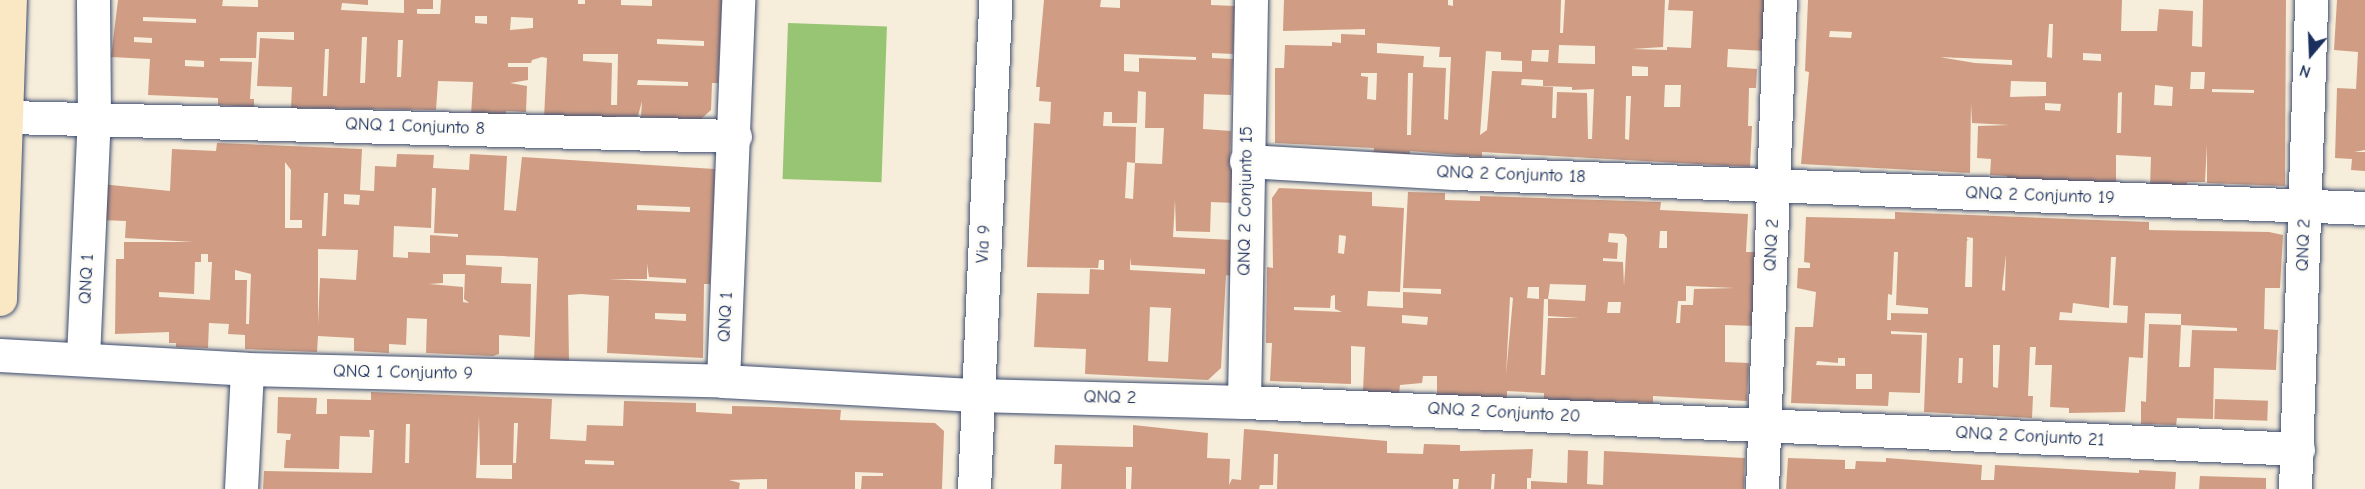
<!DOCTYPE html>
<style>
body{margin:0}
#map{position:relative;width:2365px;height:489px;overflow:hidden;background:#f6edda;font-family:"Comic Neue",sans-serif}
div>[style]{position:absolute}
.green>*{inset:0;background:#98c573;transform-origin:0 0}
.building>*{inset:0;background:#d09d84;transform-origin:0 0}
.roads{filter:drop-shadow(0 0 2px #3c4c71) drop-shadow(0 0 2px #3c4c71)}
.minor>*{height:33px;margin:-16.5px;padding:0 16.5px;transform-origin:16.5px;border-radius:16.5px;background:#fff}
.secondary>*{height:33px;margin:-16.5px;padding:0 16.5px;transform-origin:16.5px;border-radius:16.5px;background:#fae7c3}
span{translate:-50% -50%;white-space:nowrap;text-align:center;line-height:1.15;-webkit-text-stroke:6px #fdfcf7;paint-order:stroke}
.street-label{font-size:18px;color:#1b2f5e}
.north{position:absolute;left:2281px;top:24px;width:60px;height:60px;-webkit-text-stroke:4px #fdfcf7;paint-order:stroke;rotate:199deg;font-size:16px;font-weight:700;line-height:24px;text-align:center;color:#1b2f5e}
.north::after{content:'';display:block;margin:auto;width:21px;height:27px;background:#1b2f5e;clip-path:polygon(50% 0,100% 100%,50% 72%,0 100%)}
</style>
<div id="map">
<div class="green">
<i style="left:788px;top:23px;width:99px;height:156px;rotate:2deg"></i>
</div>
<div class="building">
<i style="clip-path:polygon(evenodd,118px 0,223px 0,222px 6px,258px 7px,258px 0,368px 0,368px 5px,342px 3px,341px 10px,404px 13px,404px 0,433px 0,433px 9px,417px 9px,417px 14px,440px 14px,441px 0,578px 0,578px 4px,585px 4px,585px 0,621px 0,621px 5px,652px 6px,652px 0,722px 0,718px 83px,712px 83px,711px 110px,701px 119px,641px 117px,642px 101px,638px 116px,616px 116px,616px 123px,544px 118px,547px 58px,542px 57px,532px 60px,531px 63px,508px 63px,508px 67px,528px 67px,528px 80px,510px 83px,527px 86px,526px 112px,506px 111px,506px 118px,471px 116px,473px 82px,438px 81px,436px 110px,291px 108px,292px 87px,257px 86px,260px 38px,294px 40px,294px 32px,257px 32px,256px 58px,220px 58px,220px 61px,252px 62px,250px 99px,254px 99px,254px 107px,218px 105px,218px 98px,148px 95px,150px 59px,111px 57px,118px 0,475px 16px,487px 16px,487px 24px,475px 23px,475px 16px,118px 0,143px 17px,196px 19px,196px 23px,143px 21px,143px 17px,118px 0,511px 17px,533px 18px,533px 28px,510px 30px,511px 17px,118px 0,134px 37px,152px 38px,152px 43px,134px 42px,134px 37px,118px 0,362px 37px,367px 37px,365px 83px,360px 83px,362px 37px,118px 0,657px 39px,704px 41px,704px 46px,657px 44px,657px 39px,118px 0,398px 40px,403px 40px,401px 77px,397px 77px,398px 40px,118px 0,325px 49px,329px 49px,327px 96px,323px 96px,325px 49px,118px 0,583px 54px,618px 54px,617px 105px,611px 105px,612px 63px,583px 61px,583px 54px,118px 0,185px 60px,204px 61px,204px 67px,185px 66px,185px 60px,118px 0,638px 80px,688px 82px,688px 86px,643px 85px,637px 85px,638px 80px)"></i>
<i style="clip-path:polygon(evenodd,1044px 0,1101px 0,1100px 7px,1120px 8px,1120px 0,1211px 0,1211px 5px,1235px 6px,1233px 54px,1212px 53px,1212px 58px,1233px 59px,1231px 95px,1204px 94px,1203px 129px,1231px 131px,1230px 165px,1237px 166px,1235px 203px,1211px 202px,1210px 232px,1176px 231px,1175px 200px,1173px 237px,1233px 240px,1231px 276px,1226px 275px,1221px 368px,1208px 380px,1085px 374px,1086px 349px,1034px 347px,1037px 293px,1089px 294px,1090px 269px,1104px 270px,1104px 260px,1099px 260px,1098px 268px,1027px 267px,1034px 123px,1050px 124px,1051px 102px,1039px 101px,1040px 87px,1036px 87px,1044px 0,1124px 54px,1196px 57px,1196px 60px,1139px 58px,1139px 72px,1124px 71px,1124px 54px,1044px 0,1138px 91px,1146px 92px,1145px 128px,1164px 128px,1162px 164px,1135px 163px,1136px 127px,1103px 126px,1104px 112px,1112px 112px,1112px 123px,1137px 123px,1138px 91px,1044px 0,1127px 162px,1135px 163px,1133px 199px,1125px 198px,1127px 162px,1044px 0,1130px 257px,1131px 265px,1205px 269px,1205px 274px,1130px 270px,1130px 257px,1044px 0,1150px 307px,1171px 308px,1168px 362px,1148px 361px,1150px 307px)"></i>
<i style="clip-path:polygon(evenodd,1284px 0,1448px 0,1448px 5px,1453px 6px,1453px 0,1561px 0,1560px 33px,1563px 33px,1565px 0,1665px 0,1663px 47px,1632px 49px,1667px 50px,1667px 47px,1691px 48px,1693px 11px,1668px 10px,1669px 0,1765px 0,1766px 51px,1728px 49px,1727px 67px,1757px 69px,1756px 88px,1749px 88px,1748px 126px,1752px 126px,1750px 167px,1482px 152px,1482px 157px,1410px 151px,1410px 157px,1373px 156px,1374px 148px,1275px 143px,1275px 68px,1284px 68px,1285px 45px,1332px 46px,1332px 42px,1341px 43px,1341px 34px,1365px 35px,1365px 29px,1283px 31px,1284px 0,1377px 43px,1440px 47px,1439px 57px,1451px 57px,1448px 120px,1444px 119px,1446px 68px,1423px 67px,1424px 56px,1377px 53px,1377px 43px,1284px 0,1559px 45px,1595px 46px,1595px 64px,1558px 63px,1559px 45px,1284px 0,1532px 50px,1549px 50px,1548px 62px,1531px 61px,1532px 50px,1284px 0,1486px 51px,1501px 52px,1501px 60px,1522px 61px,1522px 72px,1492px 71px,1487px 130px,1480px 135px,1486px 51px,1284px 0,1632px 66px,1648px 67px,1648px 76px,1632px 76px,1632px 66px,1284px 0,1361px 73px,1377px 73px,1376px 100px,1367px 99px,1368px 77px,1361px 76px,1361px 73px,1284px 0,1408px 73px,1413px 73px,1411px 135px,1407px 135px,1408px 73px,1284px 0,1522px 79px,1543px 80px,1543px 86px,1572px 87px,1572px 90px,1594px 89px,1592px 139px,1588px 139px,1587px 93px,1557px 92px,1556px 118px,1552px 118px,1553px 87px,1521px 85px,1522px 79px,1284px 0,1665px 85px,1681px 85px,1680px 107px,1664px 107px,1665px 85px,1284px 0,1626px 96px,1631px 96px,1629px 140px,1625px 139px,1626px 96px)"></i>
<i style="clip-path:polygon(evenodd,1808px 0,2122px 0,2121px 31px,2157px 31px,2159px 9px,2193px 11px,2192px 46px,2202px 47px,2203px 0,2286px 0,2285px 186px,2207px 183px,2207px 144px,2205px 182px,2187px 182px,2187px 188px,2150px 187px,2151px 157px,2116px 155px,2116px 185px,2007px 180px,2007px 176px,1990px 175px,1991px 159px,1977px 158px,1978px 126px,2009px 125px,1972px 123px,1971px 103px,1970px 173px,1801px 164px,1809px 72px,1805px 71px,1808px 0,2049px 24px,2053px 24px,2052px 58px,2047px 57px,2049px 24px,1808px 0,1830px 31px,1852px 32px,1851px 38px,1829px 37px,1830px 31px,1808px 0,2083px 53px,2101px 54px,2101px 61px,2083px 60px,2083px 53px,1808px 0,1939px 57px,2012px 60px,2012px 65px,1975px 63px,1939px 57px,1808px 0,2191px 72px,2205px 72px,2204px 89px,2190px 89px,2191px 72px,1808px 0,2011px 81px,2046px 82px,2046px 96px,2010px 97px,2011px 81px,1808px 0,2155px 85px,2173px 87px,2172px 106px,2154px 105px,2155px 85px,1808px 0,2212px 89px,2254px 90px,2254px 93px,2212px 92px,2212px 89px,1808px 0,2122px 92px,2121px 133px,2117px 133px,2118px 93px,2122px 92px,1808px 0,2045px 103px,2061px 104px,2060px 111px,2045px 110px,2045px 103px)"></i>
<i style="clip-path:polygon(2337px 0,2365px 0,2365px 150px,2354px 152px,2365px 152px,2365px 171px,2351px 170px,2352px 159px,2335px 158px,2337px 88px,2356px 89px,2358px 52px,2334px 50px)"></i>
<i style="clip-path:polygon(evenodd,217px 143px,362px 149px,360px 190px,374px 191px,375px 166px,396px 167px,397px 154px,434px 155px,433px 168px,469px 170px,470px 154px,507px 156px,504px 210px,516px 211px,522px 157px,715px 169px,710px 284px,704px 284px,703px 358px,607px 353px,609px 296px,581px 294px,568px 295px,569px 362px,534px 360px,538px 258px,503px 256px,466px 255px,466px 265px,502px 267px,501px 283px,531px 284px,530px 337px,499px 335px,499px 354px,493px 356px,426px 353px,427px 319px,407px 318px,406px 345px,389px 344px,389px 353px,354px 351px,354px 338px,318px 336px,317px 352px,245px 349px,245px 335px,228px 334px,229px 324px,209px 323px,208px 348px,176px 347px,176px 343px,169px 343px,169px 332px,115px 334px,116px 259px,124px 259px,124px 242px,193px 242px,125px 238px,126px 221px,99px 220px,101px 184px,170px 191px,172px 149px,216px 151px,217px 143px,285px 162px,291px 170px,290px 220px,302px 220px,302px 228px,285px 228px,285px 162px,217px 143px,432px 188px,436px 188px,434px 233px,458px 234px,458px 237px,430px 235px,430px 253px,408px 252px,408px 258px,393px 257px,394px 226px,431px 228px,432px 188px,217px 143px,324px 193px,328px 193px,326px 236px,322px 236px,324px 193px,217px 143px,344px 194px,360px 195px,359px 205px,344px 204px,344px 194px,217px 143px,637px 205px,690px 207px,690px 212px,637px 210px,637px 205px,217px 143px,318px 249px,358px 250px,356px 280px,320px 278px,318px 325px,318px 249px,217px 143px,201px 254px,208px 254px,208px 262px,212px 262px,210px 300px,159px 297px,159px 292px,194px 294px,195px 262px,201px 262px,201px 254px,217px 143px,647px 264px,649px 277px,686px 279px,686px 283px,609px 279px,647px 279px,647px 264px,217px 143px,235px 270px,251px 274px,249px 324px,246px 324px,247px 280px,235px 280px,235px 270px,217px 143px,443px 274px,465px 274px,464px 299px,469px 303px,463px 302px,463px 287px,429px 284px,443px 283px,443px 274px,217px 143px,655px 313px,686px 314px,686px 321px,655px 319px,655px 313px)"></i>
<i style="clip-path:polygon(evenodd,1279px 188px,1372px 192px,1372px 206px,1404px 208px,1400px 292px,1368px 291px,1367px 306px,1403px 308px,1403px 292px,1441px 294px,1441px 289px,1403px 288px,1408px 192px,1445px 193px,1445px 200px,1480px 201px,1480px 196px,1661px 202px,1660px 210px,1748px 214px,1746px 252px,1760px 252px,1757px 326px,1725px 325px,1725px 362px,1749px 363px,1747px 401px,1653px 396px,1653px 403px,1616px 401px,1617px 405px,1544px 399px,1544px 393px,1507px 391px,1507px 399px,1437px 396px,1437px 376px,1423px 376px,1422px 383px,1400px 385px,1399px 394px,1363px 392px,1365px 347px,1351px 346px,1351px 384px,1270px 381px,1272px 343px,1266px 343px,1267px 267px,1273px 268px,1272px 198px,1279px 188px,1660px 231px,1667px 231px,1667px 248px,1659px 248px,1660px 231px,1279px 188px,1609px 233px,1624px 234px,1627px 238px,1624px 286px,1623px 262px,1603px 261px,1603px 258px,1617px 259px,1618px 243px,1608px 242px,1609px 233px,1279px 188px,1339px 235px,1346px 236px,1344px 254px,1338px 253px,1339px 235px,1279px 188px,1550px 284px,1586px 285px,1585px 301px,1548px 299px,1550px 284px,1279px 188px,1686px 286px,1735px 288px,1694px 289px,1693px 305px,1681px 305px,1680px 323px,1676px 323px,1678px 301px,1686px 301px,1686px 286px,1279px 188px,1528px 287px,1539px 287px,1539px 299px,1527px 298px,1528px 287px,1279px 188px,1335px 295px,1335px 309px,1342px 312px,1294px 310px,1294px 307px,1330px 308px,1331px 296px,1335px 295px,1279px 188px,1510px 297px,1513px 298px,1506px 375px,1510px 297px,1279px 188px,1544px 299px,1548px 299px,1548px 316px,1579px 318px,1548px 318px,1545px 375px,1541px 375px,1544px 299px,1279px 188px,1608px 302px,1621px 302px,1620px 313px,1607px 313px,1608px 302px,1279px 188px,1402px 315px,1428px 317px,1427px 325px,1402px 323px,1402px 315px)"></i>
<i style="clip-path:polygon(evenodd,1895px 212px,2149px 222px,2149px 230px,2269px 232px,2283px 235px,2280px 288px,2265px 288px,2264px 329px,2278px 330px,2276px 370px,2214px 368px,2213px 419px,2177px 418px,2176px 425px,2141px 424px,2141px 401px,2146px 402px,2149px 324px,2181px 325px,2181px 314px,2145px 313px,2143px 358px,2129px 357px,2125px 412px,2069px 413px,2069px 408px,2050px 407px,2052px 365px,2035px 365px,2036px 347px,2030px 347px,2028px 396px,2033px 396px,2032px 418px,1924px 412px,1927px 333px,1891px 331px,1891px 334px,1922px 335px,1920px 393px,1889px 392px,1888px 406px,1791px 403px,1795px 327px,1813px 327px,1816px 292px,1797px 288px,1798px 268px,1810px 268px,1810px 263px,1804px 262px,1806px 217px,1895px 219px,1895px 212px,1967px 237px,1973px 238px,1972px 287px,1965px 287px,1967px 237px,1895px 212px,1894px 252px,1898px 252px,1896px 305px,1928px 308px,1928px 314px,1891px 313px,1891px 320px,1887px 320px,1888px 294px,1892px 295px,1894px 252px,1895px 212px,2006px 254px,2005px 291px,2002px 290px,2006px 254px,1895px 212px,2111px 257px,2116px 257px,2113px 305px,2128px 306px,2127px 323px,2059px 320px,2060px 312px,2072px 313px,2073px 303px,2109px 308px,2111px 257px,1895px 212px,2181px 325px,2237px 328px,2237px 331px,2192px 330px,2190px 367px,2179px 367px,2181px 325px,1895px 212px,1993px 345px,2000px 345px,1998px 388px,1993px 387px,1993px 345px,1895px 212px,1838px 358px,1845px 358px,1845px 366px,1816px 365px,1817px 361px,1838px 363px,1838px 358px,1895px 212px,1959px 358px,1963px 358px,1962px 383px,1958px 383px,1959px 358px,1895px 212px,1856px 374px,1872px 374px,1872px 389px,1856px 389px,1856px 374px)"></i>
<i style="clip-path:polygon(evenodd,371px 392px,552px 399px,550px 439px,586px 441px,587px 425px,623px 426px,624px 401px,696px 403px,696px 412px,732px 414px,732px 406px,771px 407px,841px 410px,840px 420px,935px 423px,944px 431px,942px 489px,861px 489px,862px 476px,883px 476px,883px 473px,855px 472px,855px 489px,767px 489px,767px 479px,729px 480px,740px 483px,739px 489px,263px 489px,264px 471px,372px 473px,374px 430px,369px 430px,370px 437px,340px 436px,339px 469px,284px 468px,286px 440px,290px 440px,291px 434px,277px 433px,278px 397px,317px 398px,316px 414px,327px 414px,327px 399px,371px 400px,371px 392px,479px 416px,480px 465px,512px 465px,512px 479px,476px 478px,479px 416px,371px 392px,514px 423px,518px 423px,516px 463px,513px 463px,514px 423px,371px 392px,406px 424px,410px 424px,409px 463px,405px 463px,406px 424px,371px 392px,585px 460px,614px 461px,614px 465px,585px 464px,585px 460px)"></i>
<i style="left:2215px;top:399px;width:53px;height:20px;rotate:2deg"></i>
<i style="clip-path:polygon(1133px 425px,1208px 433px,1207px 458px,1230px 459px,1229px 485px,1232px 479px,1241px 480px,1244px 429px,1387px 441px,1387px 453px,1423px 454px,1424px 444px,1460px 445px,1460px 451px,1533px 449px,1531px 478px,1527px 478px,1527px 489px,1494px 489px,1495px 474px,1492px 474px,1491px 489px,1458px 489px,1459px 479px,1453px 479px,1453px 489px,1277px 489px,1278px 454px,1274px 454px,1273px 485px,1260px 485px,1259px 489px,1131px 489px,1132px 467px,1126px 467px,1126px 489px,1061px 489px,1062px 464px,1054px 464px,1055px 445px,1133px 447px)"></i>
<i style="clip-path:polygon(1568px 450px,1588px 451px,1587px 484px,1603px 485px,1604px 451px,1745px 458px,1744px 489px,1531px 489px,1531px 481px,1567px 483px)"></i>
<i style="clip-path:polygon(1788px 458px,1845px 460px,1845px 469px,1855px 469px,1856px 461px,1886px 462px,1886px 458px,1982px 465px,1981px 480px,1994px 480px,1995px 465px,2139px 473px,2139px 470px,2176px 472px,2175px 489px,1786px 489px)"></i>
<i style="clip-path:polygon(2200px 476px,2266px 478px,2266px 489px,2199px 489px)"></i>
</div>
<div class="roads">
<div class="minor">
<i style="left:9px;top:117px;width:726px;rotate:1.5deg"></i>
<i style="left:1246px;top:161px;width:209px;rotate:3.3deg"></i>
<i style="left:1455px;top:173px;width:911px;rotate:2.2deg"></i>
<i style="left:0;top:355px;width:247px;rotate:3.2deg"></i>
<i style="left:247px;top:369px;width:476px;rotate:1.4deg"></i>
<i style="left:723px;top:381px;width:253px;rotate:3.2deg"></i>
<i style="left:976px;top:395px;width:268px;rotate:1.5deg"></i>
<i style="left:1244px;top:402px;width:1055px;rotate:2.55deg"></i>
<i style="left:83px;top:357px;width:240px;rotate:-87.4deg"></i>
<i style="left:94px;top:117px;width:117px;rotate:-90.5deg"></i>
<i style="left:723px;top:381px;width:381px;rotate:-87.7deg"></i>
<i style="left:1244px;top:402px;width:402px;rotate:-89deg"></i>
<i style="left:241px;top:489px;width:120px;rotate:-87.1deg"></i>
<i style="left:974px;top:489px;width:489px;rotate:-87.5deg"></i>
<i style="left:1762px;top:489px;width:489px;rotate:-87.9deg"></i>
<i style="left:2295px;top:489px;width:489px;rotate:-88.1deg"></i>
</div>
<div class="secondary">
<i style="left:0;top:299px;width:299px;rotate:-88.1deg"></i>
</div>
</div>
<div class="street-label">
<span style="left:415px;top:127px;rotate:2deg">QNQ 1 Conjunto 8</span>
<span style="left:1511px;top:175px;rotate:2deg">QNQ 2 Conjunto 18</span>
<span style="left:2040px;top:196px;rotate:2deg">QNQ 2 Conjunto 19</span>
<span style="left:1246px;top:201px;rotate:-89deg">QNQ 2 Conjunto 15</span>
<span style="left:984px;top:244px;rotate:-87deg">Via 9</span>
<span style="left:1772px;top:245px;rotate:-87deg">QNQ 2</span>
<span style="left:2304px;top:245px;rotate:-88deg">QNQ 2</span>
<span style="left:87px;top:279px;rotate:-87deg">QNQ 1</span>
<span style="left:726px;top:317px;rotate:-87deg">QNQ 1</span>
<span style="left:403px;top:373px;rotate:1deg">QNQ 1 Conjunto 9</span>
<span style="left:1110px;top:398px;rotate:1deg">QNQ 2</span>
<span style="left:1504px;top:413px;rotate:3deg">QNQ 2 Conjunto 20</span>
<span style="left:2030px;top:437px;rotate:3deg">QNQ 2 Conjunto 21</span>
</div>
<div class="north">N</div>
</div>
